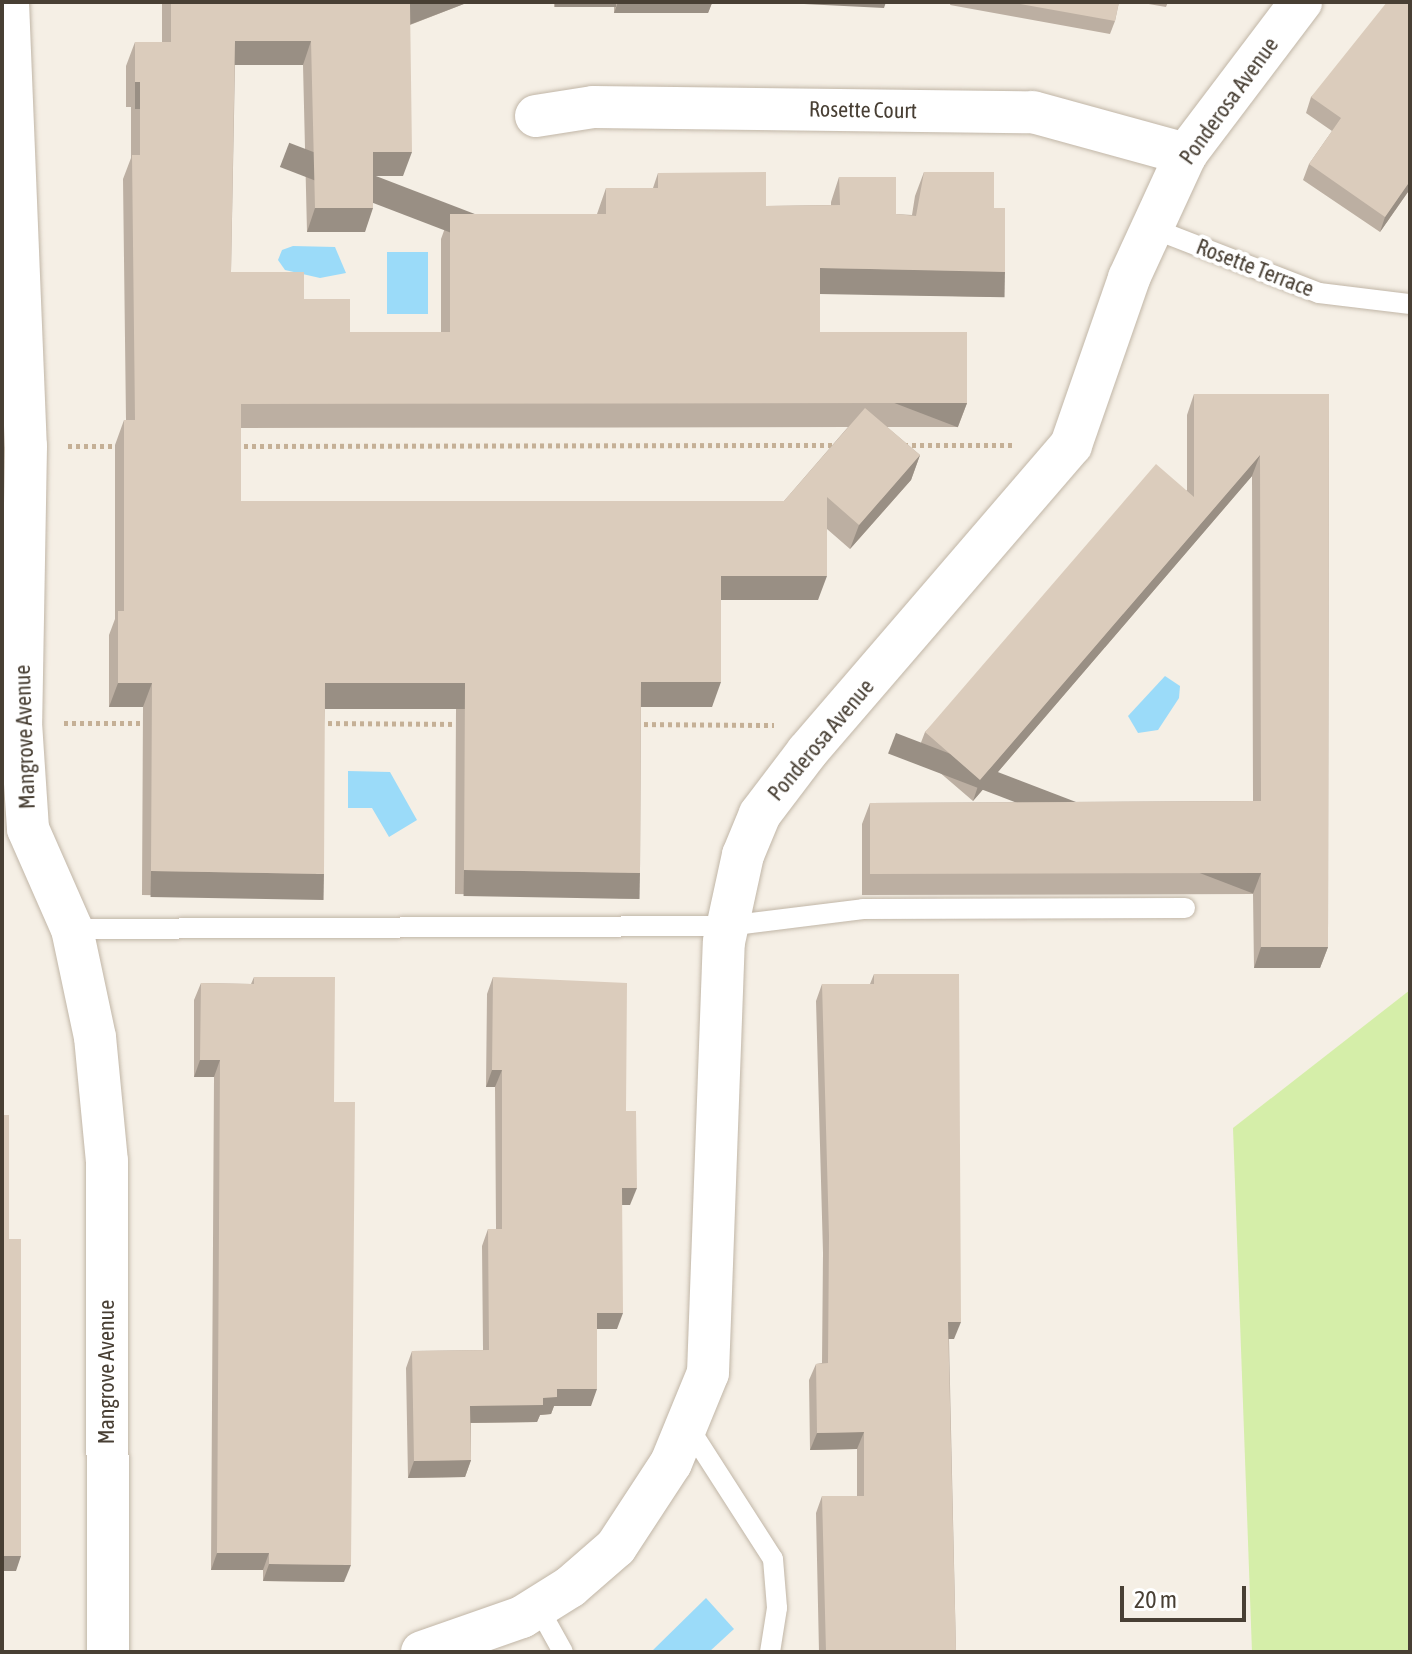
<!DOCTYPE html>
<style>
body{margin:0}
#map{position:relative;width:1412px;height:1654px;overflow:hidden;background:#f5efe5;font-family:"Asap Condensed",sans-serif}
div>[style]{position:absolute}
.green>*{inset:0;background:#d5eea9}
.water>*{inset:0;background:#9bdbf9;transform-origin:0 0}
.path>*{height:5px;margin-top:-2.5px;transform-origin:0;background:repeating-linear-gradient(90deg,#c5b096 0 4px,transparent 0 8px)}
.roads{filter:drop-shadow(0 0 2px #c1b6a7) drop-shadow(0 0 2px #c1b6a7)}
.lane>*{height:20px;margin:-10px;padding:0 10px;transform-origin:10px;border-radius:10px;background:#fff}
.street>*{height:42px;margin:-21px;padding:0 21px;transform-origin:21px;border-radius:21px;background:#fff}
.wall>*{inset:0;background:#bcafa2}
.shaded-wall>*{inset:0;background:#998f84;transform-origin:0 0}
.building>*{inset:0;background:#dbccbc}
span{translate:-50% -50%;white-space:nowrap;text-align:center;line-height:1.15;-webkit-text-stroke:8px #fff;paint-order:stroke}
.street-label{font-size:22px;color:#483f34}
.frame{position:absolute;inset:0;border:4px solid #483f34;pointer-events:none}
.scale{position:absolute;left:1120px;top:1586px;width:126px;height:36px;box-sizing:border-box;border:4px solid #483f34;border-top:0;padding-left:10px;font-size:24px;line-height:28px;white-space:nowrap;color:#483f34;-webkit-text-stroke:6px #fff;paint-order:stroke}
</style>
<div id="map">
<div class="green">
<i style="clip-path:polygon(1410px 990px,1410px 1652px,1252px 1652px,1233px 1128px)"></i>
</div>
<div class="water">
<i style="clip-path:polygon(293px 246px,335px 247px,346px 273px,320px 278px,285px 270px,278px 260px,282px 250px)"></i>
<i style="left:428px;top:252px;width:62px;height:41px;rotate:90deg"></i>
<i style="clip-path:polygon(1165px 676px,1180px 686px,1179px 698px,1158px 730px,1138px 733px,1128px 716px)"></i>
<i style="clip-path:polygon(348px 771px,390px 772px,417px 820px,389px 837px,372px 808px,348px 808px)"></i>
<i style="clip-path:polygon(706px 1598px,734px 1629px,709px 1652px,651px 1652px)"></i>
</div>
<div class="path">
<i style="left:904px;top:445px;width:110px"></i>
<i style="left:68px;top:446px;width:50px"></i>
<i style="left:236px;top:446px;width:602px;rotate:-0.1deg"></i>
<i style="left:64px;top:723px;width:86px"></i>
<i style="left:320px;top:723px;width:142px;rotate:0.4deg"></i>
<i style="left:636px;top:724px;width:138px;rotate:0.4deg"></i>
</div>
<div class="roads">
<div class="lane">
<i style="left:1149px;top:227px;width:182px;rotate:21.2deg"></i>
<i style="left:1319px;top:293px;width:92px;rotate:6.9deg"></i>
<i style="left:72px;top:929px;width:655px;rotate:-0.26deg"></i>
<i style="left:727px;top:926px;width:137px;rotate:-7.1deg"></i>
<i style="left:863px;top:909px;width:322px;rotate:-0.2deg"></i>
<i style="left:687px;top:1425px;width:159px;rotate:57.3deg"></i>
<i style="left:773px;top:1559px;width:49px;rotate:85.3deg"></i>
<i style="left:777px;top:1608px;width:45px;rotate:99deg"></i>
<i style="left:538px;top:1607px;width:51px;rotate:60.9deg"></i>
</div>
<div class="street">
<i style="left:8px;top:2px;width:444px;rotate:87.7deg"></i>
<i style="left:26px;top:446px;width:277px;rotate:91deg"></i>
<i style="left:21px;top:723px;width:106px;rotate:86.2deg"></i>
<i style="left:28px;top:829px;width:109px;rotate:66.3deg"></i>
<i style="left:72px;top:929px;width:110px;rotate:78deg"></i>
<i style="left:95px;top:1037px;width:125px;rotate:84.5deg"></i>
<i style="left:107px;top:1161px;width:491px;rotate:89.9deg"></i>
<i style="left:536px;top:116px;width:58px;rotate:-9deg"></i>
<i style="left:593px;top:107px;width:440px;rotate:0.7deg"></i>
<i style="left:1033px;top:112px;width:159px;rotate:15.4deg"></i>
<i style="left:422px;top:1652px;width:106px;rotate:-19.3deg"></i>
<i style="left:522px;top:1617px;width:57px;rotate:-32deg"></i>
<i style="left:570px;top:1587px;width:61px;rotate:-41deg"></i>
<i style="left:616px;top:1547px;width:100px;rotate:-56.8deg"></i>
<i style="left:671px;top:1463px;width:97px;rotate:-67.7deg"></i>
<i style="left:708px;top:1373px;width:431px;rotate:-87.9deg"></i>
<i style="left:724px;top:942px;width:89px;rotate:-77.7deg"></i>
<i style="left:743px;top:855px;width:44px;rotate:-67.5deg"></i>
<i style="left:760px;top:814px;width:78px;rotate:-52.8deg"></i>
<i style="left:807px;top:752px;width:405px;rotate:-49.3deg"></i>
<i style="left:1071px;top:445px;width:177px;rotate:-70.8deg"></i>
<i style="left:1129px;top:278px;width:136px;rotate:-65.3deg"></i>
<i style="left:1186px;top:154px;width:191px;rotate:-52.9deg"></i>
</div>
</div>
<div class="wall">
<i style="clip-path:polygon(evenodd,162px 2px,469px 2px,410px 25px,403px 176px,373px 176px,365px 232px,307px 232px,303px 65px,235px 65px,231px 272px,304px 299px,350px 332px,441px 332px,441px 239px,450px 214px,597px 214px,606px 188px,653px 188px,658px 173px,766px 206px,831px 205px,831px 202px,839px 177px,896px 214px,912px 215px,915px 196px,924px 172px,994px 208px,1005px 272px,997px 297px,820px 293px,820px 332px,967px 403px,958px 427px,887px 427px,920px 455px,911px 480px,850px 549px,827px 529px,818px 600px,721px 600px,712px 707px,641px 707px,640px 873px,631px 897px,455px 894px,456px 707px,325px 707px,315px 898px,142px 895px,143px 707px,109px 707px,109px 635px,115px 619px,115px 445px,124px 420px,126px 420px,123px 179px,131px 158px,131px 107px,126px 107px,126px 66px,135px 42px,162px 42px,162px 2px,848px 427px,784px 501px,241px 501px,241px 428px,848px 427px)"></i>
<i style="clip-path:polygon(554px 2px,754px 2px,712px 3px,708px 13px,614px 13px,614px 7px,554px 7px)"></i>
<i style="clip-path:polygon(951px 2px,1119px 2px,1115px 21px,1110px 34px,950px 5px)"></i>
<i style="clip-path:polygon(1137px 2px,1168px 2px,1166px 7px)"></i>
<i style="clip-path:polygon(1410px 2px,1410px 189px,1380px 232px,1303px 180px,1309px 164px,1332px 131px,1306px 113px,1311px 97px)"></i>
<i style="clip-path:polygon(1194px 394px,1329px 394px,1328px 947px,1320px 968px,1254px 968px,1253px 894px,862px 895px,862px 824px,870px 803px,1253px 801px,1252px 476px,973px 801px,917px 753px,925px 732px,1187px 490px,1187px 415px)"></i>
<i style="clip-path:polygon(874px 974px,954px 1339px,949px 1339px,956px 1652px,819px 1652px,816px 1513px,822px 1496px,857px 1496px,857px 1449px,810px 1450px,809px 1380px,816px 1364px,822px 1363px,823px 1253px,816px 1001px,822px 984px,870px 984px)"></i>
<i style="clip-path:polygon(254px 977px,334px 1102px,344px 1582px,263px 1581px,263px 1570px,211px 1570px,214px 1077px,194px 1077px,194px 1000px,201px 983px,251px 984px)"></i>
<i style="clip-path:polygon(493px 977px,626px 1111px,630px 1205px,622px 1205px,617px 1329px,597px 1329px,591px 1406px,554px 1406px,551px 1414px,540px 1415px,537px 1422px,471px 1423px,471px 1460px,465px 1477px,408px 1478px,406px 1368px,412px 1351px,483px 1350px,482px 1246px,488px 1229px,496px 1229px,495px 1087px,486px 1087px,487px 994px)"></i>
</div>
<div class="shaded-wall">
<i style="clip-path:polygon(415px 2px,469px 2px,401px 28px,410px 4px)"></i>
<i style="left:555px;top:2px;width:61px;height:5px"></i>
<i style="clip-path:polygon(618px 2px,754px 2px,712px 3px,708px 13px,614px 13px)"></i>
<i style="clip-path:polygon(764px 2px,886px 2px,884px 8px)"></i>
<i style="clip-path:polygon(235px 41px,311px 41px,303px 65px,227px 65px)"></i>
<i style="left:135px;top:82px;width:5px;height:27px"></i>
<i style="clip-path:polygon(373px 152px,412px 152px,403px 176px,364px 176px)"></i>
<i style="clip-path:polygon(1410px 181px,1410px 189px,1380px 232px,1385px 217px)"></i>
<i style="clip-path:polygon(315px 208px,373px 208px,365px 232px,307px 232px)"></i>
<i style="left:820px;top:268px;width:185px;height:26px;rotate:1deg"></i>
<i style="left:967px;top:403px;width:26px;height:726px;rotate:111deg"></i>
<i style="clip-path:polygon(920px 455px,911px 480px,850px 549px,859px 525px)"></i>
<i style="clip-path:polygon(1260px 455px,1252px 476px,973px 801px,980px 780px)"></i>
<i style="clip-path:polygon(721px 576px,827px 576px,818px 600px,712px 600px)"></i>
<i style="clip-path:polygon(641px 682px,721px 682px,712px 707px,632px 707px)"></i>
<i style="clip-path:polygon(118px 683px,152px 683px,143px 707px,109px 707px)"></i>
<i style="left:325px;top:683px;width:140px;height:26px"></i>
<i style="left:464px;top:870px;width:176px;height:26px;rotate:1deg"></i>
<i style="left:151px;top:871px;width:173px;height:26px;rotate:1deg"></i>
<i style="left:1261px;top:873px;width:22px;height:391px;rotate:111deg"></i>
<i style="clip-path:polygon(1261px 947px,1328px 947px,1320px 968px,1254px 968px)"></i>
<i style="clip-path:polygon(200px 1060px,220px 1060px,214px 1077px,194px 1077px)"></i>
<i style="clip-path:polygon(492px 1070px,502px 1070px,495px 1087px,486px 1087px)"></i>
<i style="clip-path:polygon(622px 1188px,637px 1188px,630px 1205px,616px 1205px)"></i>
<i style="clip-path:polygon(597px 1313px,623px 1313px,617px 1329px,591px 1329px)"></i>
<i style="clip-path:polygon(948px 1322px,961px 1322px,954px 1339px,942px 1339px)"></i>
<i style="clip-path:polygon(557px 1389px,597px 1389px,591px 1406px,554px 1406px,551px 1414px,540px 1415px,537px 1422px,464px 1423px,470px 1406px,543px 1398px)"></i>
<i style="clip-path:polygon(864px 1432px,857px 1449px,810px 1450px,817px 1433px)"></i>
<i style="clip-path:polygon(471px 1460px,465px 1477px,408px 1478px,414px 1461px)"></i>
<i style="clip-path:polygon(217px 1553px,269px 1553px,263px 1570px,211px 1570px)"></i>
<i style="clip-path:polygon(2px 1556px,21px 1556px,16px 1571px,2px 1571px)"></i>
<i style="clip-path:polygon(269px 1564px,351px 1565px,344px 1582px,263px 1581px)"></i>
</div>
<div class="building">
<i style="clip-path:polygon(171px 2px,415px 2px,410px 4px,412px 152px,373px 152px,373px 208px,315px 208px,311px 41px,235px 41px,231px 272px,304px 272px,304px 299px,350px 299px,350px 332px,450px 332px,450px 214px,606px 214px,606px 188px,658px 188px,658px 173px,766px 172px,766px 206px,840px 205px,839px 177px,896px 177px,896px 214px,916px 216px,924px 172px,994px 172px,994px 208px,1005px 208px,1005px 272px,820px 268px,820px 332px,967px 332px,967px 403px,241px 404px,241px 501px,784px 501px,865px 408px,920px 455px,859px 525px,827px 497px,827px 576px,721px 576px,721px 682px,641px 682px,640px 873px,464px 870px,465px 683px,325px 683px,324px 874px,151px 871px,152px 683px,118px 683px,118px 611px,124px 611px,124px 420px,135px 420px,132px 155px,140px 155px,140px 82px,135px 82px,135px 42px,171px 42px)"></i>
<i style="clip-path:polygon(1009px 2px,1119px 2px,1115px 21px)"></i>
<i style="clip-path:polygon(1387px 2px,1410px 2px,1410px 181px,1385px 217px,1309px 164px,1341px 118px,1311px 97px)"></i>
<i style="clip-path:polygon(1194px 394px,1329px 394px,1328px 947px,1261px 947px,1261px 873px,870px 874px,870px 803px,1261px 801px,1260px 455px,980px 780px,925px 732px,1156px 464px,1194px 497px)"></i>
<i style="clip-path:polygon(874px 974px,959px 974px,961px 1322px,948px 1322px,956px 1652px,826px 1652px,822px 1496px,864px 1496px,864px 1432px,817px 1433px,816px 1364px,828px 1363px,829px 1236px,822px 984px,874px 984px)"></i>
<i style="clip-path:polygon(254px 977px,335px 977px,334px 1102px,355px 1102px,351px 1565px,269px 1564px,269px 1553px,217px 1553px,220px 1060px,200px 1060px,201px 983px,254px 984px)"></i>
<i style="clip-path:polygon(493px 977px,627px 983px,626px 1111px,636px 1111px,637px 1188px,622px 1188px,623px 1313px,597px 1313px,597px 1389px,557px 1389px,557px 1397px,543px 1398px,543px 1405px,470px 1406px,471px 1460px,414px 1461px,412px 1351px,489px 1350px,488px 1229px,502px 1229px,502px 1070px,492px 1070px)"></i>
<i style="clip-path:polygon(2px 1115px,9px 1115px,9px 1239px,21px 1239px,21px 1556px,2px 1556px)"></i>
</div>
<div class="street-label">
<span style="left:1229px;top:101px;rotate:-54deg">Ponderosa Avenue</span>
<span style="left:863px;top:110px;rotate:1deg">Rosette Court</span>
<span style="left:1255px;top:268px;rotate:21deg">Rosette Terrace</span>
<span style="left:25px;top:737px;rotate:-92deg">Mangrove Avenue</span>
<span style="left:821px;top:740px;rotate:-50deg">Ponderosa Avenue</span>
<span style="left:107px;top:1372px;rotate:-90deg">Mangrove Avenue</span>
</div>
<div class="frame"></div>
<div class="scale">20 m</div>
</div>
